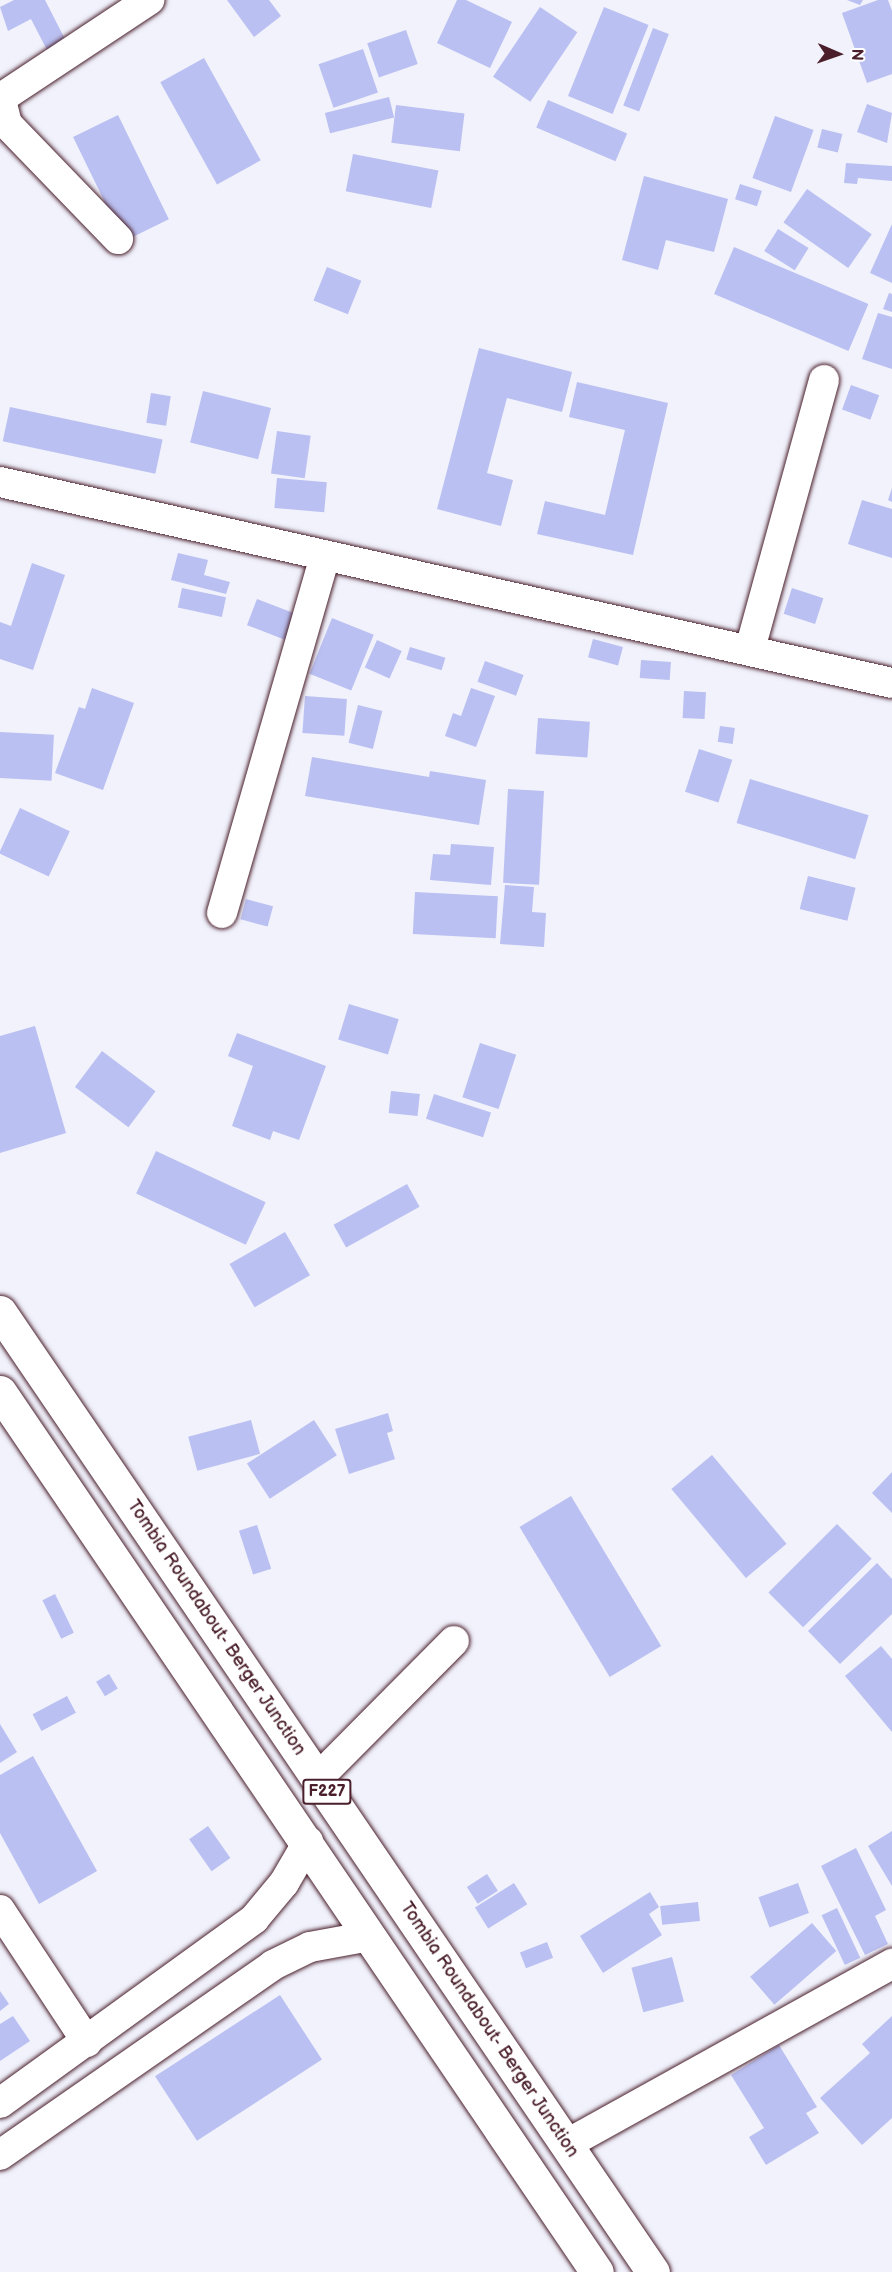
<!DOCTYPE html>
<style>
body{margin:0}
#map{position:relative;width:892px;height:2272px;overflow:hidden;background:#f1f2fc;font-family:"Balsamiq Sans",sans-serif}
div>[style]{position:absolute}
.building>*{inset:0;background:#bac0f1;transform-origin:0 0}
.roads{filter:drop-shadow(0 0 2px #4a1f2b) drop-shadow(0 0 2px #4a1f2b)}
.minor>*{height:30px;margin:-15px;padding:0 15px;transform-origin:15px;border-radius:15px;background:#fff}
.major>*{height:33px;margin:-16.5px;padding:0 16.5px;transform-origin:16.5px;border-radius:16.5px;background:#fff}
span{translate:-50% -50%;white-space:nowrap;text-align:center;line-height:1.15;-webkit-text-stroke:6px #fff;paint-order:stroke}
.shield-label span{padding:2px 4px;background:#fff;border:2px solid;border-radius:4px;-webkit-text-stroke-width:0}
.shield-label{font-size:16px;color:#4a1f2b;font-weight:700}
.street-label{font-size:18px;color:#4a1f2b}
.north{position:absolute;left:808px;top:24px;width:60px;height:60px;-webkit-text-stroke:4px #fff;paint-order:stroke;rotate:92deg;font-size:16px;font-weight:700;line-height:24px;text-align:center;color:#4a1f2b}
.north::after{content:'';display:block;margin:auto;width:21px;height:27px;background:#4a1f2b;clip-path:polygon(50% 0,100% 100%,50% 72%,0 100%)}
</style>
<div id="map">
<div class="building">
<i style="clip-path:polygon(14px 0,45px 0,67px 43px,48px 52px,31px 19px,8px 31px,0 7px)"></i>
<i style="clip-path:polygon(227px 0,269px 0,281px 16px,254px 37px)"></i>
<i style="clip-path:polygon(457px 0,466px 0,512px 22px,490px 68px,437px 43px)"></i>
<i style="clip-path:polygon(847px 0,863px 0,860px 5px)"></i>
<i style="clip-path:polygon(878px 0,888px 0,892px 11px,892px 74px,867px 83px,842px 13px)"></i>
<i style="left:540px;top:7px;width:45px;height:84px;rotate:34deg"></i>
<i style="left:604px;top:7px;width:48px;height:96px;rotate:22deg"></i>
<i style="left:653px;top:28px;width:17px;height:83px;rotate:21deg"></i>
<i style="left:406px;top:30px;width:36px;height:41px;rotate:71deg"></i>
<i style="left:363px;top:49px;width:46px;height:47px;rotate:71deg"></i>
<i style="left:204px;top:58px;width:117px;height:50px;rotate:61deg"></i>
<i style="left:389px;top:97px;width:21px;height:66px;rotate:76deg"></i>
<i style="left:548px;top:100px;width:86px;height:30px;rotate:23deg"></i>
<i style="clip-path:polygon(867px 104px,892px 113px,887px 143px,857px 132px)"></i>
<i style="left:396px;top:105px;width:69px;height:38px;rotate:7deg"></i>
<i style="left:118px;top:115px;width:116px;height:50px;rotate:64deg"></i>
<i style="left:775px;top:116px;width:41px;height:66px;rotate:20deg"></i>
<i style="left:822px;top:129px;width:21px;height:19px;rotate:14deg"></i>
<i style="left:353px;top:154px;width:87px;height:38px;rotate:11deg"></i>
<i style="clip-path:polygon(846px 163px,892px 166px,892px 181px,858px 178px,857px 184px,844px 183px)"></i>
<i style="clip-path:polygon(644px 176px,728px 199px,714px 252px,666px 240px,658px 270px,622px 260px)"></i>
<i style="left:740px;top:184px;width:23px;height:16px;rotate:18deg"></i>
<i style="left:807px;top:189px;width:79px;height:41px;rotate:35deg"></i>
<i style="clip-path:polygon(892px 224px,892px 283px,870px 273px)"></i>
<i style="left:778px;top:229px;width:36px;height:26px;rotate:32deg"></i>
<i style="left:734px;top:247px;width:146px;height:51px;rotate:23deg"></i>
<i style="left:327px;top:267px;width:37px;height:36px;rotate:22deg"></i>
<i style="clip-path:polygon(889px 293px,892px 294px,892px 312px,883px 309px)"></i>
<i style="clip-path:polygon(878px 313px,892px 317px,892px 369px,862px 359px)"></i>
<i style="clip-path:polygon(479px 348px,572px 372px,562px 412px,507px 398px,487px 473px,513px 480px,501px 526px,437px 509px)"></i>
<i style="clip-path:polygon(577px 382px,668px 403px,633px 555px,537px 534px,545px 501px,605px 515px,625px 430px,569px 417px)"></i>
<i style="left:851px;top:385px;width:30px;height:26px;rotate:20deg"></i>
<i style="left:203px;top:391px;width:70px;height:53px;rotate:14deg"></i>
<i style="left:151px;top:393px;width:20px;height:30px;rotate:9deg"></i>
<i style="left:10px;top:407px;width:156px;height:35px;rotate:12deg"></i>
<i style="left:277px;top:431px;width:34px;height:43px;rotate:8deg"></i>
<i style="left:277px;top:478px;width:50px;height:30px;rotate:5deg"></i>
<i style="clip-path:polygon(892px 488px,892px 502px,888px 500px)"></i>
<i style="clip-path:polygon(862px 500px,892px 509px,892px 558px,848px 544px)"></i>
<i style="clip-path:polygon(178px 553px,208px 560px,204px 575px,230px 582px,226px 594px,171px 580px)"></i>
<i style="clip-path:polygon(32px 563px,65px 575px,33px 670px,0 659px,0 622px,11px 626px)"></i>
<i style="left:182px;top:588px;width:45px;height:20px;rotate:12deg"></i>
<i style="left:792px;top:588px;width:33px;height:27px;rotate:18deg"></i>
<i style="left:257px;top:599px;width:44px;height:28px;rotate:21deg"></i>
<i style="left:332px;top:618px;width:45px;height:60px;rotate:22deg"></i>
<i style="left:593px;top:639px;width:31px;height:19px;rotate:15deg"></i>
<i style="left:377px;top:640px;width:27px;height:30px;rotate:24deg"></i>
<i style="left:410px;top:647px;width:37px;height:13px;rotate:17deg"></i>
<i style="left:641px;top:660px;width:30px;height:18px;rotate:4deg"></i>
<i style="left:485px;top:661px;width:41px;height:22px;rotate:20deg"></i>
<i style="clip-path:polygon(92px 688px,134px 703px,103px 790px,55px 773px,79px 707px,85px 709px)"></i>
<i style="clip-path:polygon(471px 688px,495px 696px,476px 747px,445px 736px,453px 713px,461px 716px)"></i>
<i style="left:684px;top:691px;width:22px;height:27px;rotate:3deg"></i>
<i style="left:305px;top:696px;width:42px;height:37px;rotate:4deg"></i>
<i style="left:358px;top:705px;width:25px;height:39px;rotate:14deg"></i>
<i style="left:538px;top:718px;width:52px;height:36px;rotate:4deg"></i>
<i style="left:720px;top:726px;width:15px;height:16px;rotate:8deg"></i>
<i style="left:0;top:732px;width:54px;height:46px;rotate:3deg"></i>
<i style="left:699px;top:749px;width:35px;height:45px;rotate:18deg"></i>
<i style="clip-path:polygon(312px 757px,429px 777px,430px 771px,486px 780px,479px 825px,305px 796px)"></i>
<i style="left:750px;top:779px;width:124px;height:46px;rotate:17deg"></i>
<i style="left:508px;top:789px;width:36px;height:94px;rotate:3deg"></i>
<i style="left:20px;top:808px;width:55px;height:50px;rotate:25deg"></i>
<i style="clip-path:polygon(451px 844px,494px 847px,491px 885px,430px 880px,433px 854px,450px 855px)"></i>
<i style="left:808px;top:876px;width:49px;height:34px;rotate:14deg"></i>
<i style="clip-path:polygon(505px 885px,534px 887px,532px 912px,546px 913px,544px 947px,500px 944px)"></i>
<i style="left:415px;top:892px;width:83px;height:42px;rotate:3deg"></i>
<i style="left:246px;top:899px;width:28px;height:21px;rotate:15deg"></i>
<i style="left:349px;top:1004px;width:52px;height:37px;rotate:17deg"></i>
<i style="clip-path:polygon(35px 1026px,66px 1133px,0 1153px,0 1036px)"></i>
<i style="clip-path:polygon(237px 1033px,326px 1066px,299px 1140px,273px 1131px,270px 1140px,232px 1126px,253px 1066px,228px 1056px)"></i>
<i style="left:480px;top:1043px;width:38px;height:57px;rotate:18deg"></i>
<i style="left:102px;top:1051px;width:67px;height:45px;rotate:37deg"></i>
<i style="left:391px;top:1091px;width:29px;height:22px;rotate:6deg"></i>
<i style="left:434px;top:1094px;width:60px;height:26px;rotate:18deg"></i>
<i style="left:156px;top:1151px;width:121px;height:47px;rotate:25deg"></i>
<i style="left:407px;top:1184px;width:26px;height:84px;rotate:61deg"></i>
<i style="left:285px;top:1232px;width:50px;height:64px;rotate:60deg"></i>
<i style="clip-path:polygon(388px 1413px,393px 1431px,387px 1433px,395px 1459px,349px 1474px,335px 1429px)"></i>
<i style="left:251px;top:1420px;width:35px;height:65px;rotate:75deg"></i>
<i style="left:314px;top:1420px;width:42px;height:80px;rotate:57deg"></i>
<i style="left:712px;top:1455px;width:116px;height:53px;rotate:50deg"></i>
<i style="clip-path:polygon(892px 1472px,892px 1513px,872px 1493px)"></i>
<i style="left:571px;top:1496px;width:175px;height:60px;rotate:59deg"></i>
<i style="left:837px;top:1524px;width:49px;height:97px;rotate:45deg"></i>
<i style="left:257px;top:1525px;width:46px;height:19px;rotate:72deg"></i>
<i style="clip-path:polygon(877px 1563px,892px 1579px,892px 1614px,840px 1664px,808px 1631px)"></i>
<i style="left:55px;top:1594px;width:43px;height:14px;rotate:64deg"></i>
<i style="clip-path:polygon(881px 1646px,892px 1659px,892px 1732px,845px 1676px)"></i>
<i style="left:109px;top:1674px;width:17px;height:15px;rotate:59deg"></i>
<i style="left:67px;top:1696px;width:19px;height:39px;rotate:62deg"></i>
<i style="clip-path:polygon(0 1724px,17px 1752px,0 1763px)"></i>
<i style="clip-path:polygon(33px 1756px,97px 1871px,39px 1904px,0 1833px,0 1775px)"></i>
<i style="left:208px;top:1826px;width:39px;height:23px;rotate:55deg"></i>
<i style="clip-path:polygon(892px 1831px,892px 1886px,868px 1846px)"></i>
<i style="clip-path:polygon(856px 1848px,886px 1910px,875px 1916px,888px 1944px,865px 1955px,821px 1866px)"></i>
<i style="left:487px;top:1874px;width:20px;height:24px;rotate:57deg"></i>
<i style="left:514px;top:1883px;width:25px;height:46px;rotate:58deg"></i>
<i style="left:798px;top:1883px;width:32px;height:42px;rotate:70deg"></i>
<i style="clip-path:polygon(650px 1892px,659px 1907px,649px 1914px,662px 1935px,603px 1973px,580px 1936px)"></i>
<i style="left:698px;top:1902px;width:19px;height:38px;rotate:84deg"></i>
<i style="left:837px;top:1908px;width:55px;height:17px;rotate:65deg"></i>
<i style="left:812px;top:1923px;width:37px;height:82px;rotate:49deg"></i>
<i style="left:547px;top:1942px;width:17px;height:29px;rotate:69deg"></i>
<i style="left:672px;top:1957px;width:46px;height:42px;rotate:75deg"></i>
<i style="clip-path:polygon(0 1991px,9px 2004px,0 2011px)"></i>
<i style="left:280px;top:1995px;width:77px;height:149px;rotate:57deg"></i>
<i style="clip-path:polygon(13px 2016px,30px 2041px,0 2061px,0 2024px)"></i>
<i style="clip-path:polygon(892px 2016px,892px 2118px,862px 2145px,820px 2098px,870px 2053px,862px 2044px)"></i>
<i style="clip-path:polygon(779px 2045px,817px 2107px,806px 2113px,819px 2133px,766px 2165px,749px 2137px,764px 2128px,731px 2075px)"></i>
</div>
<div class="roads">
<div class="minor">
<i style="left:0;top:96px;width:29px;rotate:76deg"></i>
<i style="left:7px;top:124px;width:160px;rotate:46deg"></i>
<i style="left:1px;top:98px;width:178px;rotate:-33.5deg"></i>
<i style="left:0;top:482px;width:914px;rotate:12.7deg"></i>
<i style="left:750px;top:649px;width:279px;rotate:-74.6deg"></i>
<i style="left:222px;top:913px;width:372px;rotate:-73.9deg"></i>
<i style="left:318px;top:1778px;width:193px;rotate:-45.2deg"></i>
<i style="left:0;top:1910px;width:158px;rotate:56.6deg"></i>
<i style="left:0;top:2103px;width:314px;rotate:-35.9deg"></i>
<i style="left:254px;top:1919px;width:47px;rotate:-50.2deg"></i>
<i style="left:284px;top:1883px;width:48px;rotate:-59.7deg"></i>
<i style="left:567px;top:2144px;width:372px;rotate:-29deg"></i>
<i style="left:0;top:2155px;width:333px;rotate:-34.8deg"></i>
<i style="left:273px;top:1965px;width:41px;rotate:-25.9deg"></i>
<i style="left:310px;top:1947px;width:61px;rotate:-10.4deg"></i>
</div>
<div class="major">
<i style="left:0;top:1312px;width:1161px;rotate:55.78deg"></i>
<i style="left:0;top:1392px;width:1063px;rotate:55.85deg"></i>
</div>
</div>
<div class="shield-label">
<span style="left:327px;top:1792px">F227</span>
</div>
<div class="street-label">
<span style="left:216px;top:1628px;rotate:56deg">Tombia Roundabout- Berger Junction</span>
<span style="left:489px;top:2030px;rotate:56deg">Tombia Roundabout- Berger Junction</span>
</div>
<div class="north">N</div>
</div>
